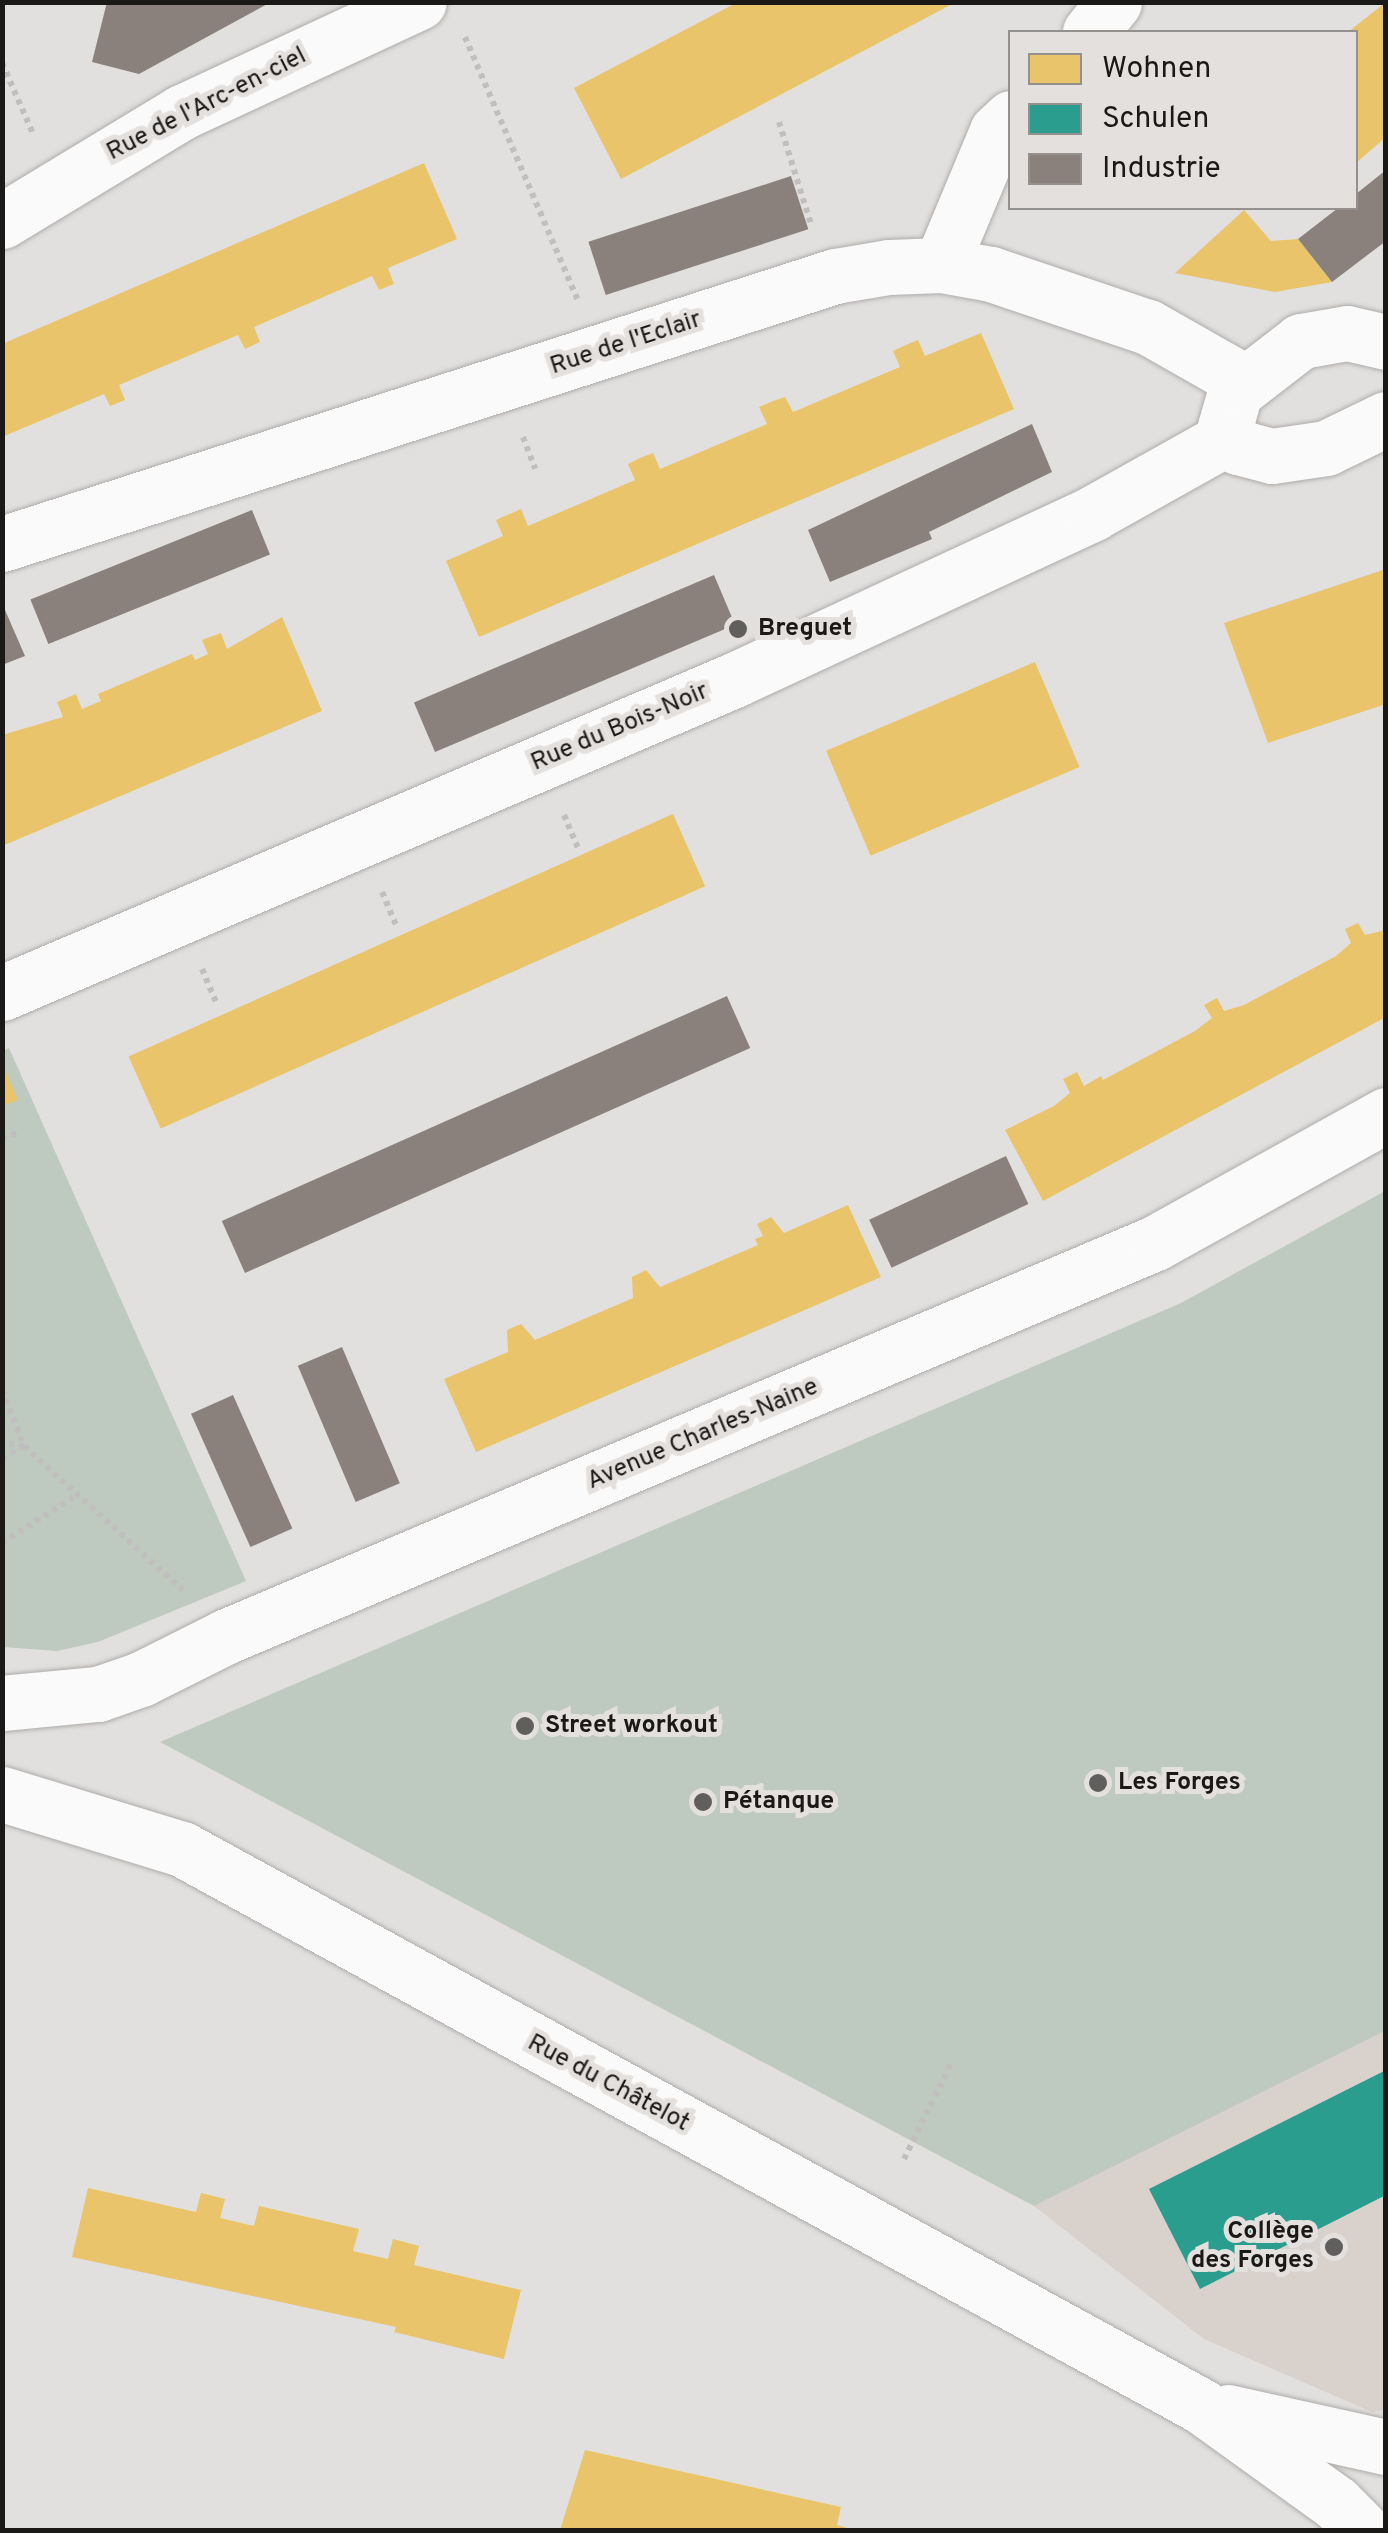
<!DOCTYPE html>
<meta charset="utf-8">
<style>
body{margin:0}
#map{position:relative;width:1388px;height:2533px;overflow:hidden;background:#e2e0de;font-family:Overpass,sans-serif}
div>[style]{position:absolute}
.built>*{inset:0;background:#d8d1cc}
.green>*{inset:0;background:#bec9bf}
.homes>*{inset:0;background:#e9c46a;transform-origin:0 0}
.schools>*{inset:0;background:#2a9d8f}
.industry>*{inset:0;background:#8a817c;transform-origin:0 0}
.path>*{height:6px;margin-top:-3px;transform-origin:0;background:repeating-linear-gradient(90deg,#c0bebe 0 5px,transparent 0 10px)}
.roads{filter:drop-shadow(0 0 2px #aeacab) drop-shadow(0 0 2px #aeacab)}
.minor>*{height:55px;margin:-27.5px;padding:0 27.5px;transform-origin:27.5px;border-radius:27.5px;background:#fbfafa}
.dots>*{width:28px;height:28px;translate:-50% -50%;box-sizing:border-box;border:5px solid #e3e0dd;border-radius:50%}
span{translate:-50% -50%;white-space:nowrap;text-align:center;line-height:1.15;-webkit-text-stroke:10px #e3e0dd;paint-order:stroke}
.street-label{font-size:25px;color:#1b1918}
.poi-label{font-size:25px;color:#1b1918;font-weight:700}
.left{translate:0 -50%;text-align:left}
.right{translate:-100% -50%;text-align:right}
.frame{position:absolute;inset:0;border:5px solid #1b1918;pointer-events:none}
.legend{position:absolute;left:1008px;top:30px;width:350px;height:180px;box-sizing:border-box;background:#e3e0dd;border:2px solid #93908e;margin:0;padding:12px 18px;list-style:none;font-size:30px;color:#1b1918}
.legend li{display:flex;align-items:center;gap:20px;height:50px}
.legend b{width:50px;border:2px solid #93908e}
</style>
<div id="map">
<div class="built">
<i style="clip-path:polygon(1385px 2031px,1385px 2070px,1150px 2189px,1200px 2288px,1385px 2195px,1385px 2410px,1372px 2412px,1204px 2339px,1034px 2206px)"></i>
</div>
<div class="green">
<i style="clip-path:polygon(9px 1048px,246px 1581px,98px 1642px,57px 1651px,3px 1647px,2px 1051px)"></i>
<i style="clip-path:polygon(1385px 1191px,1385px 2031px,1034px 2206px,160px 1742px,1181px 1303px)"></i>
</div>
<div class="homes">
<i style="clip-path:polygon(738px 2px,956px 2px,621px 179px,574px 88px)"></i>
<i style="clip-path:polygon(1386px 2px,1386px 137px,1356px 163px,1356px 32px,1348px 32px)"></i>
<i style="clip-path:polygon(424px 163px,457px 239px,388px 268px,394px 284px,379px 290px,372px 276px,254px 327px,260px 342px,245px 349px,238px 335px,119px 385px,125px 400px,110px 406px,104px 394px,2px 437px,2px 344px)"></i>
<i style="clip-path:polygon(1244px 210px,1271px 241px,1298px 239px,1332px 282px,1275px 292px,1175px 273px)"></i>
<i style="clip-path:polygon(981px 333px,1014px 409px,479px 637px,446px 561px,503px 536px,496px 520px,521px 509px,528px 526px,635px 480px,628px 464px,640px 458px,653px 453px,660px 469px,767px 424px,759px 407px,773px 401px,785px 397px,793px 412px,900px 367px,893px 351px,906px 345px,918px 340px,925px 356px)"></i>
<i style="clip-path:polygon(1386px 569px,1386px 704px,1268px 743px,1224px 623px)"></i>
<i style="clip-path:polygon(282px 617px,322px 711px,2px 846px,2px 735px,63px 717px,57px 702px,76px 694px,82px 709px,101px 701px,98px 694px,192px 654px,195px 660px,208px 654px,202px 640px,221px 633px,227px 649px)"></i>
<i style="left:1035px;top:662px;width:114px;height:227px;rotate:67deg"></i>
<i style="left:673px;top:814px;width:79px;height:596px;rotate:66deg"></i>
<i style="clip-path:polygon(1358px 923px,1365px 935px,1386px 930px,1386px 1017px,1043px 1201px,1005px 1130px,1054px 1106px,1070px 1093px,1063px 1079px,1077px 1072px,1084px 1086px,1101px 1076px,1103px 1080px,1195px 1031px,1212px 1018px,1204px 1005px,1217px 998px,1224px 1011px,1244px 1005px,1336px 956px,1351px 943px,1345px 929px)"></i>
<i style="clip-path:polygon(2px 1062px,18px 1100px,2px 1106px)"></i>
<i style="clip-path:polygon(848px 1205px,881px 1277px,476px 1452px,444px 1379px,508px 1352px,507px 1330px,521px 1324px,535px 1340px,633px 1298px,632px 1277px,646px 1270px,660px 1287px,758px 1245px,755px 1239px,763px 1236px,757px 1224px,771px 1217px,784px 1233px)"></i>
<i style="clip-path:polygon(88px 2188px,196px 2212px,201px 2193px,225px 2199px,220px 2218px,254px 2226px,259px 2206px,359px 2229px,353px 2251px,388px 2259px,393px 2239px,419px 2246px,414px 2265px,521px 2290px,504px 2359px,394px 2332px,396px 2327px,72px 2257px)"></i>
<i style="clip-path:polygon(585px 2450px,841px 2507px,837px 2525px,854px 2530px,560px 2530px)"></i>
</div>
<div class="schools">
<i style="clip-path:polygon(1386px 2070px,1386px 2195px,1200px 2289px,1149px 2189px)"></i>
</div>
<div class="industry">
<i style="clip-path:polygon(107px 2px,271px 2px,139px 74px,92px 62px)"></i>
<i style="clip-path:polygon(1386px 170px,1386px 241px,1332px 282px,1298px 239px,1338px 208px,1356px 208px,1356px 194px)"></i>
<i style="left:791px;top:176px;width:56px;height:213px;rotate:72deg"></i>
<i style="clip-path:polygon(1032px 424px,1052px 472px,929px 532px,932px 539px,830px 582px,808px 530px)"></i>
<i style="left:252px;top:510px;width:48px;height:239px;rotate:68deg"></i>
<i style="left:714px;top:575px;width:54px;height:326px;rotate:67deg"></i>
<i style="clip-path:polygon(5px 610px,25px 656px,2px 665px,2px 611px)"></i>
<i style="left:727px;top:996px;width:57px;height:553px;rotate:66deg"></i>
<i style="left:1006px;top:1156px;width:53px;height:151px;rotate:65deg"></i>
<i style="left:342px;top:1347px;width:148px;height:48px;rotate:67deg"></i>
<i style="left:233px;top:1395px;width:146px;height:46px;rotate:66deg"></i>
</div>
<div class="path">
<i style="left:465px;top:37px;width:287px;rotate:66.8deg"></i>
<i style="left:2px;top:63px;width:80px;rotate:66.3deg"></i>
<i style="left:779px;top:122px;width:107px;rotate:72.6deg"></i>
<i style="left:523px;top:437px;width:34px;rotate:69deg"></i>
<i style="left:564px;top:815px;width:39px;rotate:67deg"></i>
<i style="left:382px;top:892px;width:39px;rotate:67deg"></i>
<i style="left:202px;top:969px;width:39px;rotate:67deg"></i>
<i style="left:2px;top:1138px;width:19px;rotate:-18deg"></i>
<i style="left:2px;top:1390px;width:60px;rotate:68.6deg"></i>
<i style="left:24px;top:1446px;width:22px;rotate:-172deg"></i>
<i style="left:2px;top:1458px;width:25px;rotate:-29deg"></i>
<i style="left:24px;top:1446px;width:219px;rotate:42.2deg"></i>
<i style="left:2px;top:1543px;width:89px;rotate:-32.6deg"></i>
<i style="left:904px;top:2159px;width:108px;rotate:-63.7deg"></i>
</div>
<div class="roads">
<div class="minor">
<i style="left:1090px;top:32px;width:38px;rotate:-51deg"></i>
<i style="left:2px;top:221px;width:210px;rotate:-31.2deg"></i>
<i style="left:182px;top:112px;width:261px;rotate:-24.9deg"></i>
<i style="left:941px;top:265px;width:145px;rotate:-67.3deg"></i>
<i style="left:997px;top:131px;width:19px;rotate:-43deg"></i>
<i style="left:1386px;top:342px;width:40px;rotate:-167deg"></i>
<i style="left:1347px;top:333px;width:47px;rotate:170.1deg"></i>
<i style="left:1301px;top:341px;width:83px;rotate:142.3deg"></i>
<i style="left:1235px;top:392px;width:36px;rotate:106deg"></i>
<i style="left:1225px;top:427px;width:24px;rotate:57deg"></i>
<i style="left:1238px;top:447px;width:35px;rotate:15deg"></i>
<i style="left:1272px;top:456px;width:55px;rotate:-8.4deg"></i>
<i style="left:1326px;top:448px;width:67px;rotate:-25.8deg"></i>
<i style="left:2px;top:544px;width:875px;rotate:-17.83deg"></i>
<i style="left:835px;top:276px;width:55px;rotate:-9.5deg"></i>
<i style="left:889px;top:267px;width:52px;rotate:-2.2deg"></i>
<i style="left:941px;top:265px;width:51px;rotate:10.2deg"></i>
<i style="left:991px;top:274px;width:166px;rotate:18.7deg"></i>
<i style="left:1148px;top:327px;width:112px;rotate:29.6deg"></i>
<i style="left:2px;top:993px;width:796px;rotate:-23.15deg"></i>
<i style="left:734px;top:680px;width:396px;rotate:-24.9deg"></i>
<i style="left:1093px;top:513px;width:154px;rotate:-29.2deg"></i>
<i style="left:2px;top:1703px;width:96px;rotate:-5.4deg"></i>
<i style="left:98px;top:1694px;width:46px;rotate:-19.2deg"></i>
<i style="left:141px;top:1679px;width:96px;rotate:-26.6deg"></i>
<i style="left:227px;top:1636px;width:1008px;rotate:-22.95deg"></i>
<i style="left:1155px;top:1243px;width:264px;rotate:-29deg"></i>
<i style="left:2px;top:1794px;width:188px;rotate:17deg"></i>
<i style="left:182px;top:1849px;width:1161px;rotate:28.66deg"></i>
<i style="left:1201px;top:2406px;width:166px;rotate:35.7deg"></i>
<i style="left:1336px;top:2503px;width:38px;rotate:45deg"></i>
<i style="left:1228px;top:2412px;width:162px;rotate:12.5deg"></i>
</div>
</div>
<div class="dots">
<i style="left:738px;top:629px;background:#615f5d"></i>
<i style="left:525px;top:1726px;background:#615f5d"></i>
<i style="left:1098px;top:1783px;background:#615f5d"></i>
<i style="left:703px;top:1802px;background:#615f5d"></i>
<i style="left:1334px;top:2247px;background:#615f5d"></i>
</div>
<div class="street-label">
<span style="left:207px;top:105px;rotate:-27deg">Rue de l'Arc-en-ciel</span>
<span style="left:626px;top:344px;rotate:-18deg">Rue de l'Eclair</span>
<span style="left:620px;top:728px;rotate:-23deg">Rue du Bois-Noir</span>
<span style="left:703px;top:1435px;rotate:-23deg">Avenue Charles-Naine</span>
<span style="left:608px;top:2084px;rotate:28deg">Rue du Châtelot</span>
</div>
<div class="poi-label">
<span class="left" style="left:758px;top:629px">Breguet</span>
<span class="left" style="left:545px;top:1726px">Street workout</span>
<span class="left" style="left:1118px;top:1783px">Les Forges</span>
<span class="left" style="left:723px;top:1802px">Pétanque</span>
<span class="right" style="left:1314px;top:2247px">Collège<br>des Forges</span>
</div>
<div class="frame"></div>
<ul class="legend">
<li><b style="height:28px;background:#e9c46a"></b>Wohnen</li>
<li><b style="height:28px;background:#2a9d8f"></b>Schulen</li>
<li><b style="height:28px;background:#8a817c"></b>Industrie</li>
</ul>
</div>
